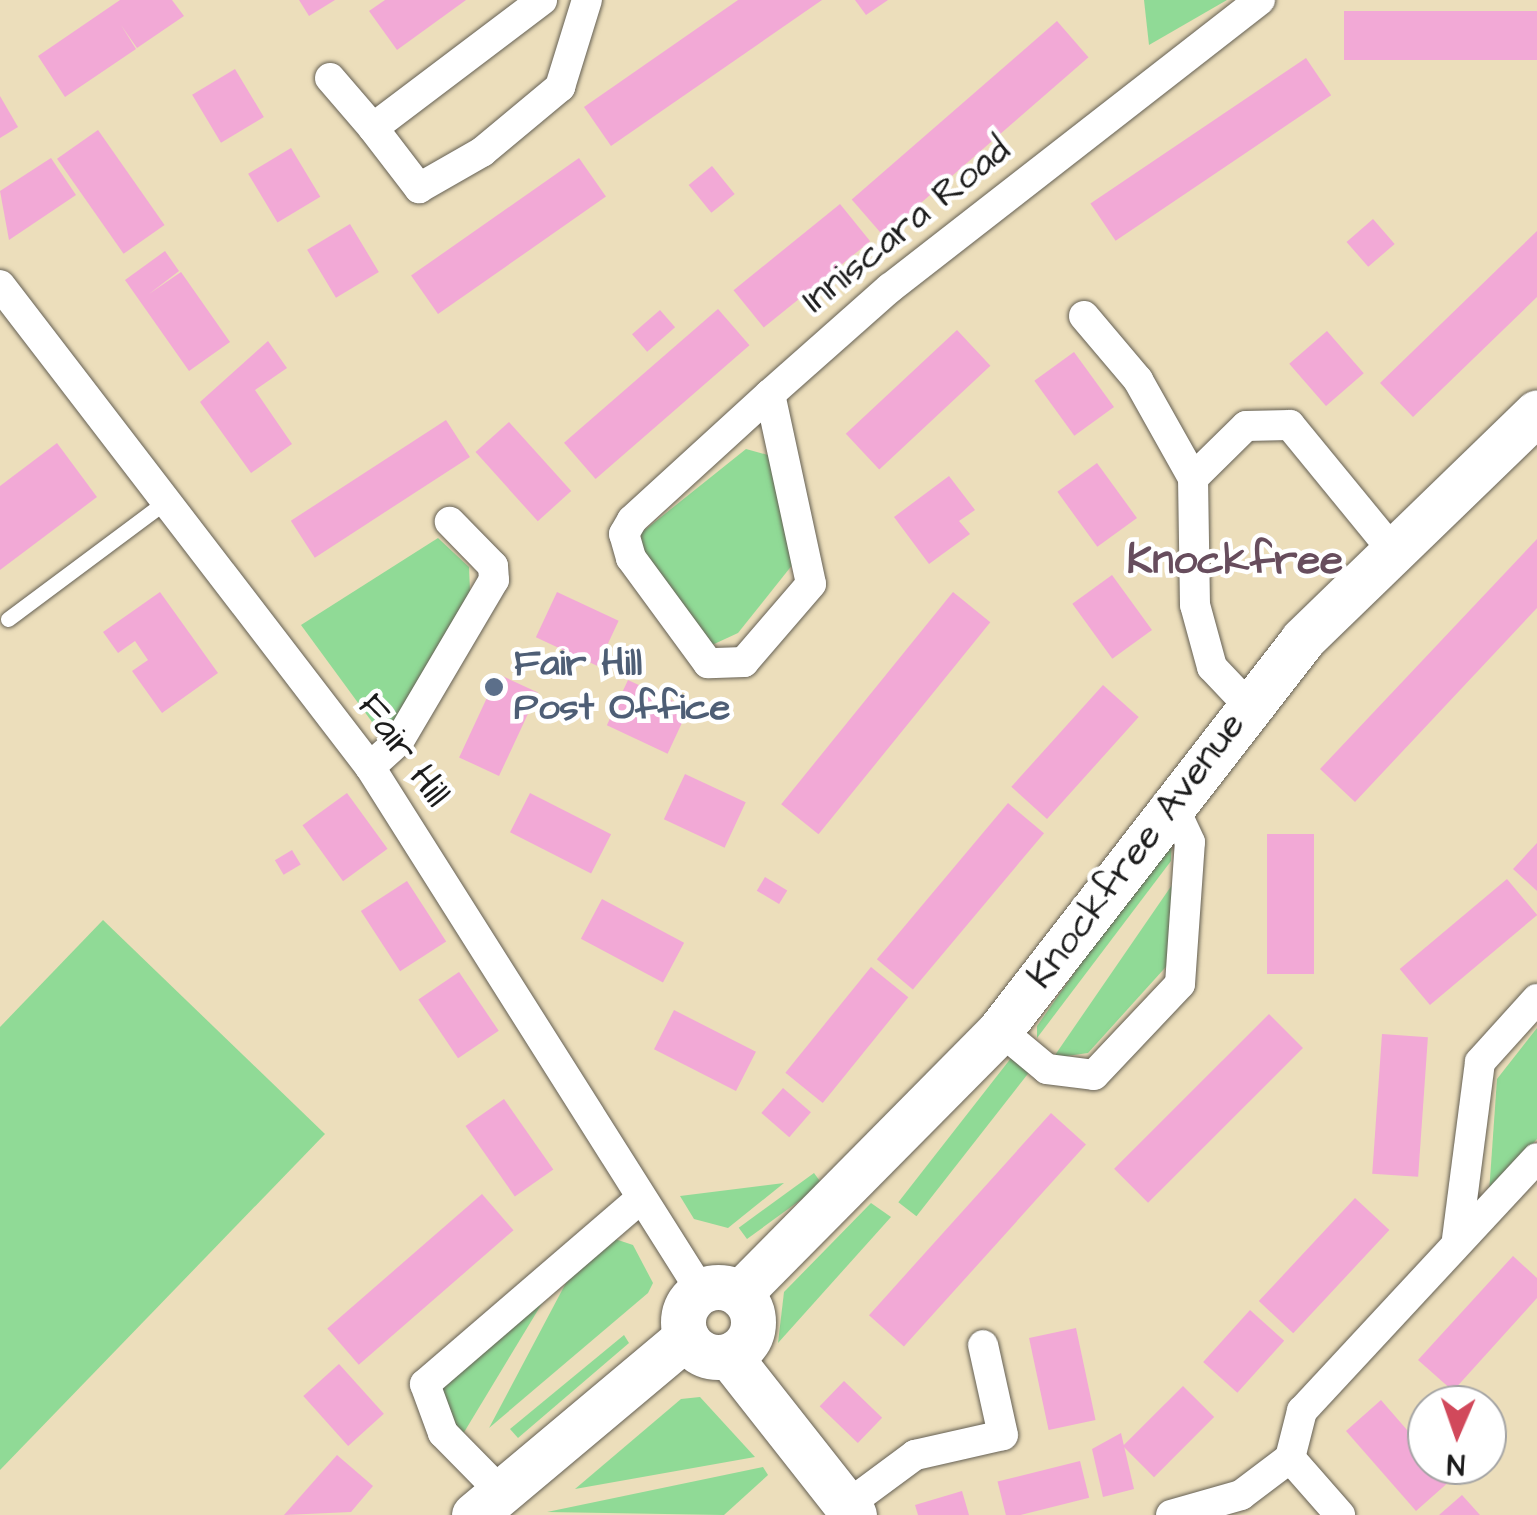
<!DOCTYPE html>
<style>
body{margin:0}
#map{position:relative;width:1537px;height:1515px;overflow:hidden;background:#ecdebb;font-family:"Architects Daughter",sans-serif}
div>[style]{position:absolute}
.green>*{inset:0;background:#90da96;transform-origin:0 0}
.building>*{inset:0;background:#f2a9d6;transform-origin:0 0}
.roads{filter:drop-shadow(0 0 2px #656054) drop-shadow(0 0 2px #656054)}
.lane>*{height:15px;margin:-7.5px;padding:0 7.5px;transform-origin:7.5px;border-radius:7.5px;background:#fff}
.street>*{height:30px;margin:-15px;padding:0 15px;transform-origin:15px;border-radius:15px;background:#fff}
.secondary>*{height:45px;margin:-22.5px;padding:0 22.5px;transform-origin:22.5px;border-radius:22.5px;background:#fff}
.secondary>.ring{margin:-22.5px;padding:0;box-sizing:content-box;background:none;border:45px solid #fff;border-radius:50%}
.dots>*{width:28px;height:28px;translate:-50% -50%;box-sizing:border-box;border:5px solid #fff;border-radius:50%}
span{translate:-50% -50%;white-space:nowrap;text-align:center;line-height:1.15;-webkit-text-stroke:9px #fff;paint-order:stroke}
.street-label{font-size:38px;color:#1c1c1c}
.service-label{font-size:38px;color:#4e5e75;font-weight:700}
.left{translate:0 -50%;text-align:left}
.quarter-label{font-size:42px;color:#674d5d;font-weight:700}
.north{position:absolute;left:1407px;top:1385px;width:100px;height:100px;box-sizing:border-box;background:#fff;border:2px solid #a4a4a4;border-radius:50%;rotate:182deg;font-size:28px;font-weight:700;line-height:40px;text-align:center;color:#1c1c1c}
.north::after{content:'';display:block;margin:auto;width:35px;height:45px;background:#d1495b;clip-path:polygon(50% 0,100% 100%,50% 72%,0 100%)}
</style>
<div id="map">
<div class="green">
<i style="clip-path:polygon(1144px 0,1227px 0,1149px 45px)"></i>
<i style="clip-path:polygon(746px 449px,768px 455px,794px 529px,793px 564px,738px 633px,712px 645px,643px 557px,641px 533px)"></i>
<i style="clip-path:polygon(438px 538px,469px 567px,470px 591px,393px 725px,375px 726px,301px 625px)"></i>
<i style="clip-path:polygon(1172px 834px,1171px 861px,1037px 1038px,1037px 1026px)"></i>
<i style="clip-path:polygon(1174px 882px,1173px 959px,1088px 1053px,1053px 1058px)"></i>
<i style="clip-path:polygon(103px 920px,325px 1134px,0 1470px,0 1027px)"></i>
<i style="clip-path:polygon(1537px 1028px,1537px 1139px,1489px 1193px,1497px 1079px)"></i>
<i style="left:1011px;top:1058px;width:23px;height:183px;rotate:38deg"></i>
<i style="left:814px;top:1173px;width:14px;height:93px;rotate:54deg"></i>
<i style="clip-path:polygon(784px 1183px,728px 1228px,694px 1219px,680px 1196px)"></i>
<i style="clip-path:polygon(871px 1203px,891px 1217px,778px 1343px,784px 1292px)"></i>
<i style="clip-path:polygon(609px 1237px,633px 1245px,653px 1283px,648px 1293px,489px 1428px,577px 1262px)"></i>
<i style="clip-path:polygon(561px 1272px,463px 1434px,441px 1406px,443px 1374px)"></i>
<i style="clip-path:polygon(624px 1335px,629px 1343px,518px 1438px,510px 1429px)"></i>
<i style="clip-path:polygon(700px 1397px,755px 1457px,575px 1489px,681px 1399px)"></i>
<i style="clip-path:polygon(763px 1467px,768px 1475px,724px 1515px,547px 1512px)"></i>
</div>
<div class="building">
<i style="clip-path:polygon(120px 0,172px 0,184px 16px,137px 48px,121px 25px,136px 49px,65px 97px,38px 56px)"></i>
<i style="clip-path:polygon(299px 0,335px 0,309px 16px)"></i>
<i style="clip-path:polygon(385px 0,466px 0,397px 50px,369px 11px)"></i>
<i style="clip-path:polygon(738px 0,822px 0,611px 146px,584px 107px)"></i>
<i style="clip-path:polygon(855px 0,888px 0,866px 15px)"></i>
<i style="left:1537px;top:11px;width:49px;height:193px;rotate:90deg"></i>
<i style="left:1057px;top:21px;width:48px;height:272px;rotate:49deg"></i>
<i style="left:1306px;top:58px;width:45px;height:260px;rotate:56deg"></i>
<i style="left:235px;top:69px;width:56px;height:50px;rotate:59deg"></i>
<i style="clip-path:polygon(0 96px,18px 127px,0 138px)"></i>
<i style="left:98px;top:130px;width:116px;height:50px;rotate:55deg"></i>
<i style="left:291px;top:148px;width:57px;height:50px;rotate:59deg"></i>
<i style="clip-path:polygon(51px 158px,76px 195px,9px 240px,0 191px)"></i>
<i style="left:579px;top:158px;width:47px;height:205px;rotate:55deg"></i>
<i style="left:712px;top:166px;width:36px;height:30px;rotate:51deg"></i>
<i style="left:840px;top:204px;width:48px;height:137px;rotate:51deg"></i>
<i style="left:1373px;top:219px;width:33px;height:35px;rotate:49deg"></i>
<i style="left:350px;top:224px;width:56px;height:50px;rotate:59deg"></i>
<i style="clip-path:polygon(1537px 231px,1537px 297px,1413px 417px,1380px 383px)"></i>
<i style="clip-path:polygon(165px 251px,179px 271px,149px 294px,181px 272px,230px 342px,189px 371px,125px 280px)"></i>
<i style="left:718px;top:309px;width:48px;height:204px;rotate:49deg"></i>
<i style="left:660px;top:310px;width:23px;height:37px;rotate:49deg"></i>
<i style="left:957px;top:330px;width:49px;height:152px;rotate:47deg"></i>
<i style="left:1327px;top:331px;width:56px;height:50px;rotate:49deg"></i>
<i style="clip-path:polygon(268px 341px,287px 368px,255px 390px,292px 444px,251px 473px,200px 402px)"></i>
<i style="left:1074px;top:352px;width:68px;height:49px;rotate:54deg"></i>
<i style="left:446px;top:420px;width:44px;height:185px;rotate:57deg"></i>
<i style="left:509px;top:422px;width:93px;height:45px;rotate:48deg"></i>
<i style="clip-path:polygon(57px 443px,97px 497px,0 570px,0 486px)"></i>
<i style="left:1097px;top:463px;width:68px;height:49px;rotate:54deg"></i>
<i style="clip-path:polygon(949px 476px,975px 510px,959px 521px,970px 534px,929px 564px,894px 517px)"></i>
<i style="clip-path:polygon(1537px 539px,1537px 608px,1355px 802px,1320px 769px)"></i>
<i style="left:1112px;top:575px;width:68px;height:49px;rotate:54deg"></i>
<i style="clip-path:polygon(160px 592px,218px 673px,162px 713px,132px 671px,148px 660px,135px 641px,118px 653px,103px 632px)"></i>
<i style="left:557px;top:592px;width:68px;height:50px;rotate:25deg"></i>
<i style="left:953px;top:592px;width:48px;height:273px;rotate:39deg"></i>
<i style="left:498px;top:674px;width:44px;height:92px;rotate:25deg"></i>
<i style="left:628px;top:680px;width:67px;height:50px;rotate:25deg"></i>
<i style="left:1103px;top:685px;width:48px;height:137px;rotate:42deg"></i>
<i style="left:685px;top:774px;width:67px;height:50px;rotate:25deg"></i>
<i style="left:347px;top:793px;width:69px;height:55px;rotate:54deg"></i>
<i style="left:530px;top:793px;width:91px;height:44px;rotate:27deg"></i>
<i style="left:1008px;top:803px;width:47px;height:204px;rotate:40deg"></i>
<i style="left:1267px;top:834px;width:47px;height:140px"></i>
<i style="clip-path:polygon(1537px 843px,1537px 891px,1513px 869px)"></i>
<i style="left:292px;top:850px;width:17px;height:20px;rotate:59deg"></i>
<i style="left:765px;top:877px;width:26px;height:16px;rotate:31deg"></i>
<i style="left:1507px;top:879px;width:47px;height:140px;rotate:50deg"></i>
<i style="left:407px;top:881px;width:72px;height:55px;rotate:57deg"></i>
<i style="left:602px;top:899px;width:93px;height:45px;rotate:28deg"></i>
<i style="left:871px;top:967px;width:48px;height:136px;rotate:39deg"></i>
<i style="left:459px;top:972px;width:71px;height:49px;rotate:56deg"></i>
<i style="left:674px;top:1010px;width:92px;height:44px;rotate:27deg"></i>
<i style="left:1269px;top:1014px;width:48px;height:219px;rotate:45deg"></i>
<i style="left:1382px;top:1034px;width:46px;height:140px;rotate:4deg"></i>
<i style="left:783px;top:1088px;width:37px;height:33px;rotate:41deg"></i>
<i style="left:504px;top:1099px;width:86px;height:47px;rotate:55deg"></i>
<i style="left:1051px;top:1113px;width:47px;height:272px;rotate:42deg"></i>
<i style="left:482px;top:1194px;width:48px;height:205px;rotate:49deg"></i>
<i style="left:1355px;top:1198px;width:47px;height:141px;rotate:43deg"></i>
<i style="clip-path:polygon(1513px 1256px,1537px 1278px,1537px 1298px,1453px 1391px,1418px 1360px)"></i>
<i style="left:1250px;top:1310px;width:46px;height:70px;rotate:42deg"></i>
<i style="left:1076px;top:1328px;width:94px;height:48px;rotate:78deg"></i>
<i style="left:339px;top:1364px;width:67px;height:48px;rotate:48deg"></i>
<i style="left:844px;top:1381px;width:53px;height:35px;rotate:44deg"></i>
<i style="left:1183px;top:1386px;width:44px;height:85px;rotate:45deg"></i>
<i style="clip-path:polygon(1381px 1400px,1427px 1453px,1427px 1465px,1451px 1480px,1416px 1511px,1346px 1431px)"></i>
<i style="clip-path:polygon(1121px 1433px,1134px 1489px,1103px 1497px,1092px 1449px)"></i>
<i style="clip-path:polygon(337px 1455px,373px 1486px,351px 1512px,284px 1515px)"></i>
<i style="left:1080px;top:1461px;width:38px;height:85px;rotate:76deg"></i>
<i style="clip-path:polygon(962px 1491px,969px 1515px,918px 1515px,915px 1505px)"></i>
<i style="clip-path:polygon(1462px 1495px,1480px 1515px,1439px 1515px)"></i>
</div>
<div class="roads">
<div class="lane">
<i style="left:8px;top:619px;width:196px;rotate:-36.7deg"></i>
</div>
<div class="street">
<i style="left:330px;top:78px;width:66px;rotate:49.3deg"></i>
<i style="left:373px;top:128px;width:212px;rotate:-37.1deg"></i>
<i style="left:373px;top:128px;width:76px;rotate:52.5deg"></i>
<i style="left:419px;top:188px;width:73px;rotate:-29.7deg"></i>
<i style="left:482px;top:152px;width:102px;rotate:-39.8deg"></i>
<i style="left:560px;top:87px;width:91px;rotate:-72.8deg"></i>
<i style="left:0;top:285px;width:608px;rotate:52.49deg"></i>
<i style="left:370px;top:767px;width:620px;rotate:57.72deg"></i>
<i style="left:1084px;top:316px;width:84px;rotate:49.8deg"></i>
<i style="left:1138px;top:380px;width:112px;rotate:60.7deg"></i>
<i style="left:770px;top:394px;width:194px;rotate:77.8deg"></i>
<i style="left:811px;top:584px;width:103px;rotate:130.7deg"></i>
<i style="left:744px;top:662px;width:36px;rotate:178deg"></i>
<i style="left:708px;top:663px;width:130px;rotate:-126.3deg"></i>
<i style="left:631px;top:558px;width:25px;rotate:-106deg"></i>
<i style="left:624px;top:534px;width:16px;rotate:-60deg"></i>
<i style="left:632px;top:520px;width:187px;rotate:-42.4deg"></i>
<i style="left:770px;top:394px;width:160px;rotate:-41.5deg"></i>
<i style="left:890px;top:288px;width:469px;rotate:-37.9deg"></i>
<i style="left:1248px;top:705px;width:52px;rotate:-133.5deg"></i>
<i style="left:1212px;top:667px;width:64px;rotate:-105.3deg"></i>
<i style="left:1195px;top:605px;width:127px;rotate:-90.9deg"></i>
<i style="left:1193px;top:478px;width:74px;rotate:-44.5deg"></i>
<i style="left:1246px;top:426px;width:44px;rotate:-1.3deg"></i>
<i style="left:1290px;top:425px;width:158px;rotate:50.7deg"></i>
<i style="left:370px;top:767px;width:39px;rotate:-42deg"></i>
<i style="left:399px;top:741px;width:187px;rotate:-59.5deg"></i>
<i style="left:494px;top:580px;width:14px;rotate:-94deg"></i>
<i style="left:493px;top:566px;width:62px;rotate:-134.3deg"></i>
<i style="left:1000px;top:1030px;width:61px;rotate:39.7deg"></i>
<i style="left:1047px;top:1069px;width:47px;rotate:7.3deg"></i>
<i style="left:1094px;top:1075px;width:125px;rotate:-46.6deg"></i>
<i style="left:1180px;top:984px;width:142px;rotate:-86deg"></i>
<i style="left:1190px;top:842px;width:40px;rotate:-115deg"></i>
<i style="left:1457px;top:1239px;width:178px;rotate:-82.6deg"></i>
<i style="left:1480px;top:1062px;width:85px;rotate:-47.9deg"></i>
<i style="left:1290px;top:1458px;width:76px;rotate:48.7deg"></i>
<i style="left:499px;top:1490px;width:80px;rotate:-134.5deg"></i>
<i style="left:443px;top:1433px;width:52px;rotate:-110.2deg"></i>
<i style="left:425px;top:1384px;width:285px;rotate:-40.7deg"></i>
<i style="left:846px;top:1506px;width:86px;rotate:-36.5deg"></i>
<i style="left:915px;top:1455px;width:90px;rotate:-12.8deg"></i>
<i style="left:1003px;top:1435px;width:92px;rotate:-102.5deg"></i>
<i style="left:1171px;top:1515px;width:73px;rotate:-15.9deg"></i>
<i style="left:1241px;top:1495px;width:61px;rotate:-37.1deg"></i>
<i style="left:1290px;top:1458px;width:49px;rotate:-75.7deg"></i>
<i style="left:1302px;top:1411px;width:345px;rotate:-47.1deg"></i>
</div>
<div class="secondary">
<i class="ring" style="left:683px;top:1287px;width:25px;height:25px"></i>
<i style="left:739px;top:1294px;width:371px;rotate:-45.3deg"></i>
<i style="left:1000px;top:1030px;width:493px;rotate:-52.2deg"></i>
<i style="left:1302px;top:640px;width:327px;rotate:-44.1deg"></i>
<i style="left:729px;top:1356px;width:202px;rotate:51.8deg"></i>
<i style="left:474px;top:1515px;width:277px;rotate:-40deg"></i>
</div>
</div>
<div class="dots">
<i style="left:494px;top:687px;background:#5c6f8a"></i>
</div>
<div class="street-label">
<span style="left:907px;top:226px;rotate:-39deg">Inniscara Road</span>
<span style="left:403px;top:751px;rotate:54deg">Fair Hill</span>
<span style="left:1137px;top:851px;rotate:-53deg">Knockfree Avenue</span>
</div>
<div class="service-label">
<span class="left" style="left:514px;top:687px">Fair Hill<br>Post Office</span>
</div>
<div class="quarter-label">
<span style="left:1235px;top:561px">Knockfree</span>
</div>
<div class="north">N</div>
</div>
